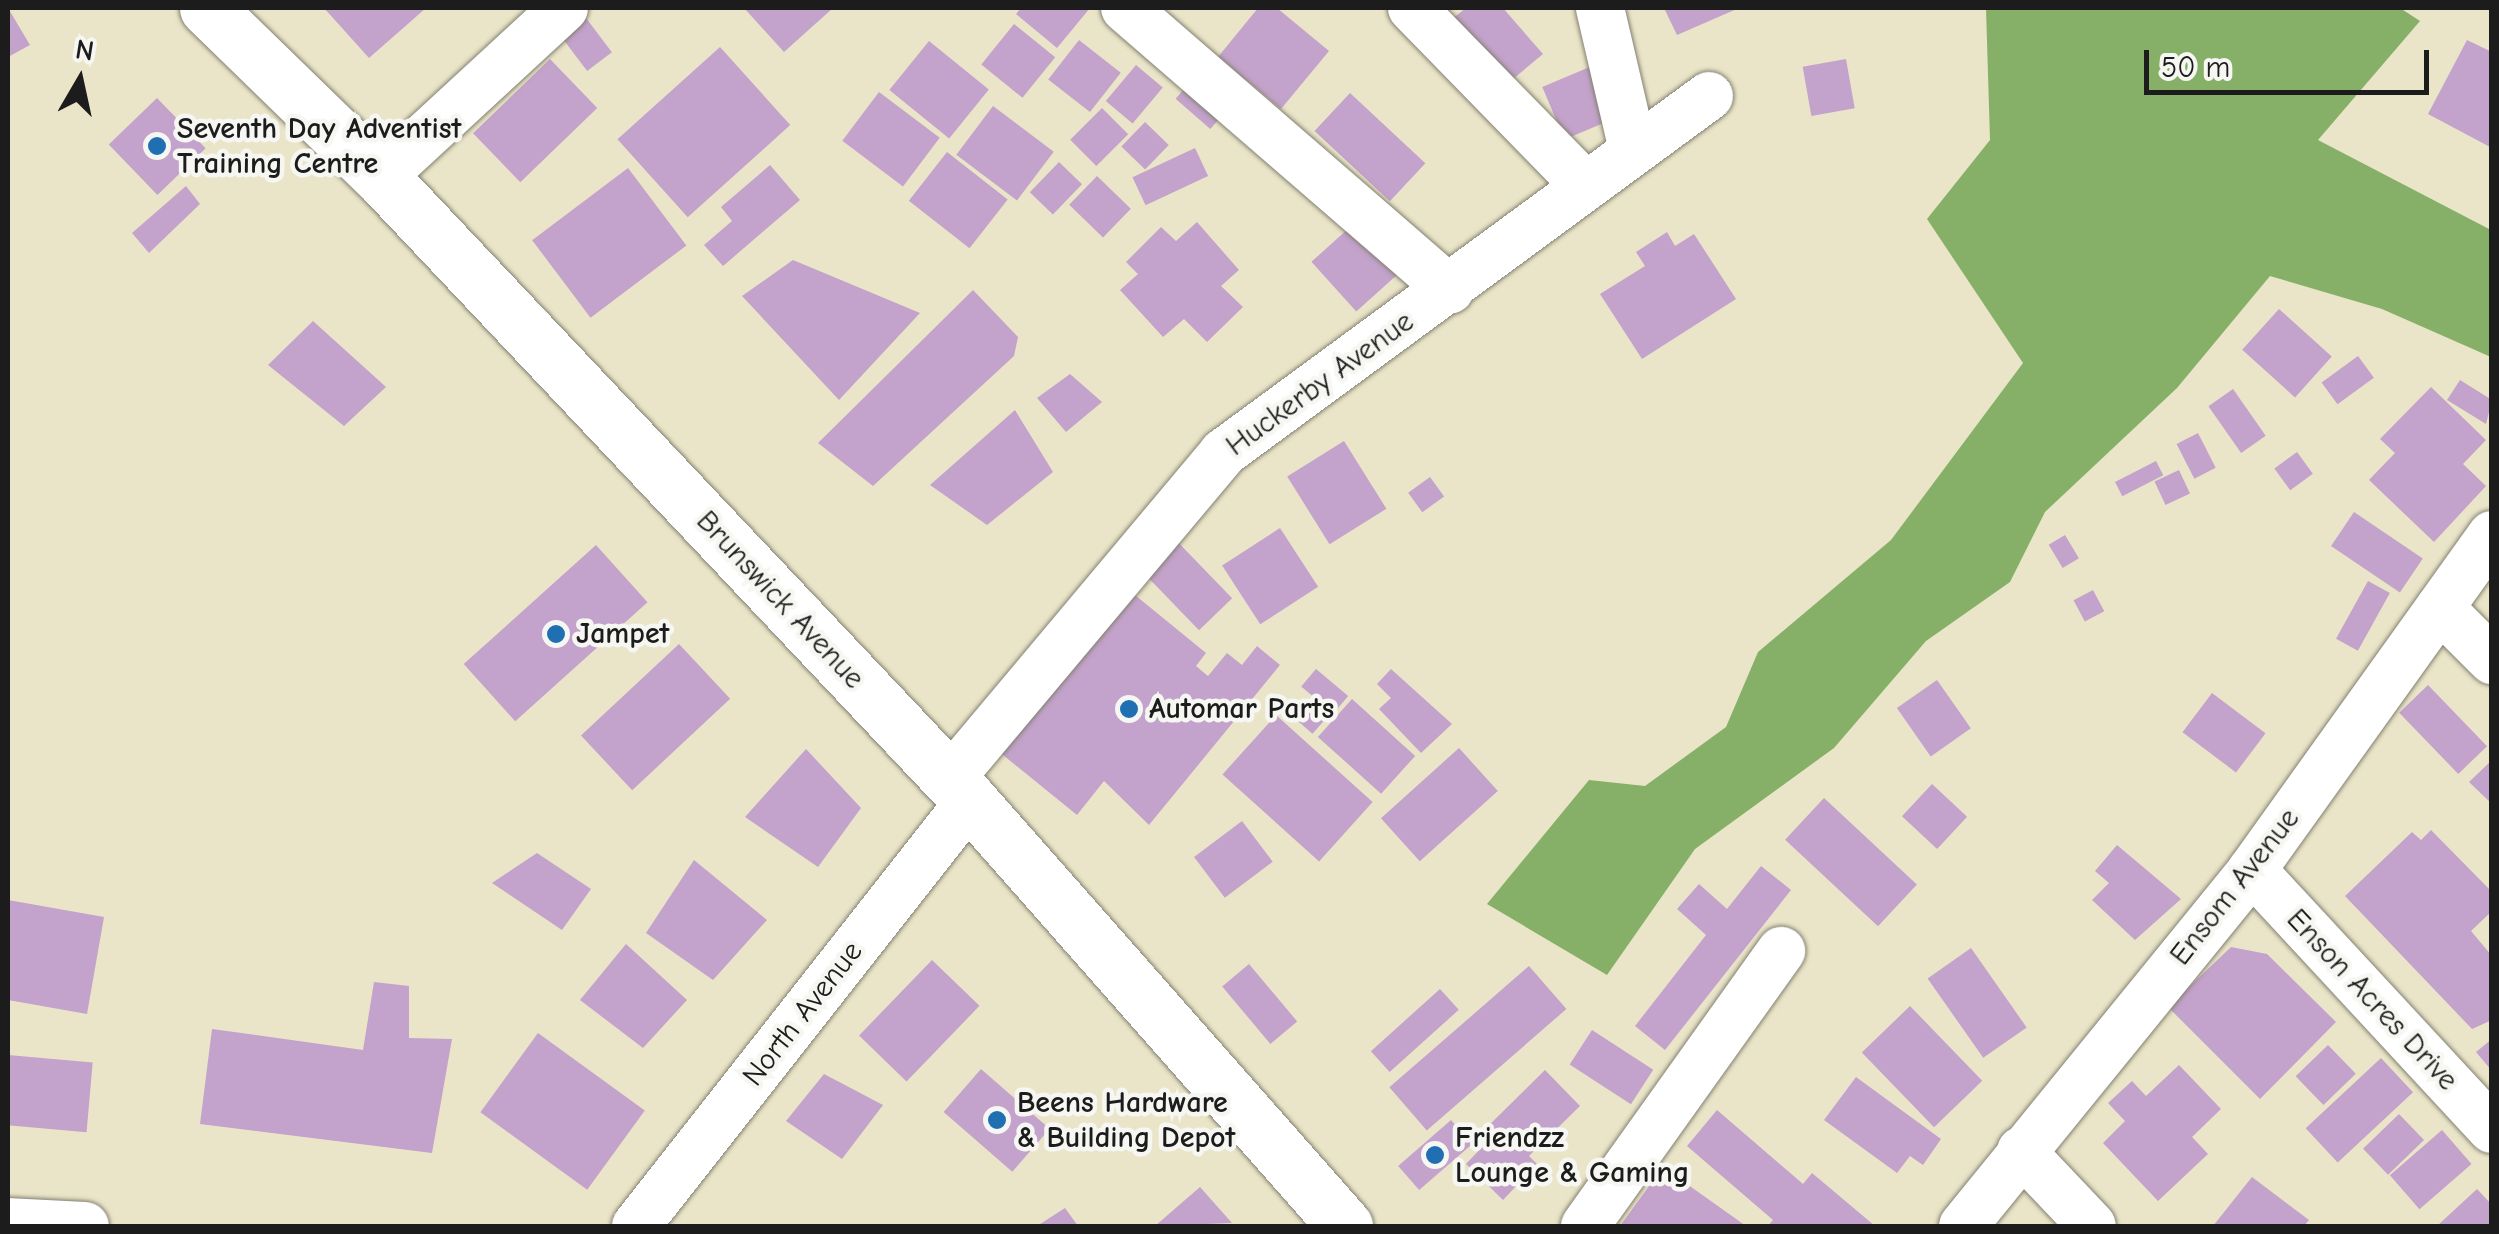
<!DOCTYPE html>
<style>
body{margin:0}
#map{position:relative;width:2499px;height:1234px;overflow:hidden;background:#eae5c8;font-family:"Comic Neue",sans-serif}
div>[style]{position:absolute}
.forest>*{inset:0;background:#86b068}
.building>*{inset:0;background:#c3a2cb;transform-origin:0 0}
.roads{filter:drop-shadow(0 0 2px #838072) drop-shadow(0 0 2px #838072)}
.minor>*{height:48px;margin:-24px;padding:0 24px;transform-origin:24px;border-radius:24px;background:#fff}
.major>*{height:55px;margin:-27.5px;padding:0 27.5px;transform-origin:27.5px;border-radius:27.5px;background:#fff}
.dots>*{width:28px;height:28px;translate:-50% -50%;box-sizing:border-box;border:5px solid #f6f6f2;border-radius:50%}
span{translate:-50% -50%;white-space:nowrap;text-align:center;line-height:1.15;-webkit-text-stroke:9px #f6f6f2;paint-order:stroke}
.poi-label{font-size:30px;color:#1c1c1c;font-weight:700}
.left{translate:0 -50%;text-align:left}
.street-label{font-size:30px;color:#1c1c1c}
.frame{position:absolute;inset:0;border:10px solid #1c1c1c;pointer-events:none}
.north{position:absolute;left:30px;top:30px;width:100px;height:100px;-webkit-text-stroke:8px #f6f6f2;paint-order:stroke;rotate:9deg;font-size:28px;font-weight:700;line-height:40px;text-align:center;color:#1c1c1c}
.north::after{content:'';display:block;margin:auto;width:35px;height:45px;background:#1c1c1c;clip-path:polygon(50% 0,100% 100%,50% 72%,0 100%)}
.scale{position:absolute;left:2144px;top:50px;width:285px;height:45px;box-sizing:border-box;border:5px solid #1c1c1c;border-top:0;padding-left:12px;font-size:30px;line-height:35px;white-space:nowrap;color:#1c1c1c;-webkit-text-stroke:8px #f6f6f2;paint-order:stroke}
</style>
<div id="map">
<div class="forest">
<i style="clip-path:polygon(1986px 8px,2400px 8px,2420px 21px,2318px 140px,2491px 230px,2491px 357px,2382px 309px,2270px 276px,2177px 388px,2045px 512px,2010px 582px,1926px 641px,1834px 748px,1695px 849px,1607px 975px,1487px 904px,1589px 780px,1645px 786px,1726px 727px,1758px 652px,1891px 540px,2023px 363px,1927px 219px,1990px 140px)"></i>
</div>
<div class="building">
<i style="clip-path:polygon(8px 8px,30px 45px,8px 57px)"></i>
<i style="clip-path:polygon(324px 8px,426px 8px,369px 58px)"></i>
<i style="clip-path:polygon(744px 8px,833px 8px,784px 52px)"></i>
<i style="clip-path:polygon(1021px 8px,1090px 8px,1057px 48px,1016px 14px)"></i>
<i style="clip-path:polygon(1258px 8px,1277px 8px,1329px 51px,1281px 109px,1218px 57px)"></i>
<i style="clip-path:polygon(1466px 8px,1503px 8px,1543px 54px,1507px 84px,1452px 19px)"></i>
<i style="clip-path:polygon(1664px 8px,1739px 8px,1677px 35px)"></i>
<i style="left:586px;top:18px;width:43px;height:31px;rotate:53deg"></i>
<i style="left:1014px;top:24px;width:53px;height:52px;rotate:39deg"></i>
<i style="left:1079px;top:40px;width:53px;height:50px;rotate:38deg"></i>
<i style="clip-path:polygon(2467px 40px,2492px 52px,2492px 148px,2428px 114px)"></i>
<i style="left:929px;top:41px;width:77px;height:63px;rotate:39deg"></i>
<i style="left:720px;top:47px;width:105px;height:138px;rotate:48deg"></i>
<i style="left:550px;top:59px;width:68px;height:107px;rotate:46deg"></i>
<i style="left:1846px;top:59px;width:50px;height:44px;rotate:80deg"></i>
<i style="left:1136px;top:65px;width:35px;height:47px;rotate:40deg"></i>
<i style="left:1592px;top:66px;width:57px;height:54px;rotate:67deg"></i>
<i style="left:1192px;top:80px;width:46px;height:25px;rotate:41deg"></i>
<i style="left:879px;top:92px;width:76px;height:61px;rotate:37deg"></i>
<i style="left:1350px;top:93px;width:103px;height:52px;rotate:43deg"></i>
<i style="left:157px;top:98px;width:70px;height:67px;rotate:46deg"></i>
<i style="left:993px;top:106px;width:76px;height:61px;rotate:37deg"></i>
<i style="left:1102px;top:108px;width:37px;height:45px;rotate:45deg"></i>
<i style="left:1145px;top:122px;width:33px;height:34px;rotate:44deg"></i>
<i style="left:1195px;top:148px;width:31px;height:69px;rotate:65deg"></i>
<i style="left:947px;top:152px;width:77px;height:62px;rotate:38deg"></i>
<i style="left:1059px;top:162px;width:32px;height:42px;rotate:44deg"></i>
<i style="clip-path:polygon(770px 165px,800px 200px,723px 266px,704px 245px,732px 221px,721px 207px)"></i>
<i style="left:628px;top:168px;width:97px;height:120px;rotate:53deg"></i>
<i style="left:1097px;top:176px;width:47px;height:40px;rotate:44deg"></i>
<i style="clip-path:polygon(186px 186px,200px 204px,149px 253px,132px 233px)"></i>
<i style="left:1359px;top:219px;width:67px;height:64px;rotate:48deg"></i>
<i style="clip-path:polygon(1197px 222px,1239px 270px,1221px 286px,1243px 307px,1207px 342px,1184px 319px,1163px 337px,1120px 290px,1138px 274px,1126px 262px,1161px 227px,1176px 241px)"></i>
<i style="clip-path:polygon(1667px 232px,1675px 246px,1694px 234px,1736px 299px,1642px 359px,1600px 294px,1645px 266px,1636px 252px)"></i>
<i style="clip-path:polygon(793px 260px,920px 313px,839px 400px,742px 296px)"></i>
<i style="clip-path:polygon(973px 290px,1018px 337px,1014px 356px,873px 486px,818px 443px)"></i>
<i style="left:2279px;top:309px;width:71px;height:55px;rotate:42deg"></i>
<i style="clip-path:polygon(313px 321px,386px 387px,344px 426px,268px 365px)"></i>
<i style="left:2358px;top:356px;width:27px;height:45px;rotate:54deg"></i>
<i style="clip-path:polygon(1070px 374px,1102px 402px,1066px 432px,1037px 398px)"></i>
<i style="clip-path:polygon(2460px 380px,2492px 400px,2486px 424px,2447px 400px)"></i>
<i style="clip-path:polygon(2431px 387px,2486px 440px,2463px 464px,2486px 486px,2434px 542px,2369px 480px,2395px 453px,2380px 439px)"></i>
<i style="left:2233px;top:389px;width:57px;height:30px;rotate:55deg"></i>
<i style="clip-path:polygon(1015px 410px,1053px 472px,987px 525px,930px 485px)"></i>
<i style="left:2198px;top:433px;width:39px;height:24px;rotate:63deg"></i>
<i style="left:1344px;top:441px;width:80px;height:67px;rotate:58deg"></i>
<i style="left:2297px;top:452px;width:27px;height:28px;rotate:54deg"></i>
<i style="left:2156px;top:461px;width:16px;height:46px;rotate:63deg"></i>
<i style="left:2179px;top:470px;width:26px;height:27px;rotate:65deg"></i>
<i style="left:1430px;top:477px;width:24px;height:27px;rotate:54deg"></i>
<i style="left:2354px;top:512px;width:83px;height:41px;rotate:34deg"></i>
<i style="left:1280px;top:528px;width:70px;height:69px;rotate:57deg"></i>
<i style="left:1171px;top:535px;width:88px;height:46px;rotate:46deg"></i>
<i style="left:2065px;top:535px;width:27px;height:19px;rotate:59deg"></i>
<i style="left:596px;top:545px;width:77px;height:178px;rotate:48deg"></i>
<i style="left:2368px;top:581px;width:25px;height:66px;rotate:29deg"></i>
<i style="clip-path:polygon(1119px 582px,1206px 653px,1196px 666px,1208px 676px,1227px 653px,1242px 665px,1257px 646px,1280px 665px,1149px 825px,1104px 781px,1077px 815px,987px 742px)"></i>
<i style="left:2093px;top:590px;width:24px;height:22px;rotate:62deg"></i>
<i style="left:679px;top:644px;width:75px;height:134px;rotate:47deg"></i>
<i style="left:1316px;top:669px;width:42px;height:23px;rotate:40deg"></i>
<i style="clip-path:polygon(1391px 669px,1452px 724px,1421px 753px,1379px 709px,1391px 698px,1377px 684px)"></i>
<i style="left:1937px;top:680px;width:59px;height:49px;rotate:55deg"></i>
<i style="left:2428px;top:685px;width:85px;height:40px;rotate:46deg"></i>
<i style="left:2212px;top:693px;width:67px;height:49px;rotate:37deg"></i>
<i style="left:1303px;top:699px;width:30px;height:20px;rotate:41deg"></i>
<i style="left:1352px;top:699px;width:85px;height:51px;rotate:42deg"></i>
<i style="left:1276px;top:715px;width:130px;height:80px;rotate:42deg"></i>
<i style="left:1459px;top:748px;width:58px;height:105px;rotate:48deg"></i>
<i style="clip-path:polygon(806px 749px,861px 808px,818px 867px,745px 817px)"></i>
<i style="clip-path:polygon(2492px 760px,2492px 804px,2469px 782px)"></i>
<i style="left:1932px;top:784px;width:48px;height:44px;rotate:43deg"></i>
<i style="left:1824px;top:798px;width:127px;height:57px;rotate:43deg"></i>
<i style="left:1242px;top:821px;width:51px;height:60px;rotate:53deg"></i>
<i style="clip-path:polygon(2431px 830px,2492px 892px,2492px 911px,2471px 931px,2492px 956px,2492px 1020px,2472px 1029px,2345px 896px,2412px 832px,2421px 840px)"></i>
<i style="clip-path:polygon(2117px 845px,2181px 899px,2135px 940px,2092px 900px,2109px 883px,2095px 871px)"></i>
<i style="clip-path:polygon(537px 853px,591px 889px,562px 930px,492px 883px)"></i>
<i style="clip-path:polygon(694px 860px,767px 920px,713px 980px,646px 933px)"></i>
<i style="clip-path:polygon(1761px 866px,1791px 890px,1665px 1050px,1635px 1026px,1706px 935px,1677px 909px,1699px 884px,1727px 909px)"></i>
<i style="clip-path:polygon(8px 900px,104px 917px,87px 1014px,8px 1000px)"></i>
<i style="clip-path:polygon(626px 944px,687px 1000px,643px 1048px,580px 1000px)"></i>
<i style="clip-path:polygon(2231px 947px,2267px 954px,2336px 1022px,2260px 1099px,2168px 1007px)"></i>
<i style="left:1971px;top:948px;width:97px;height:53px;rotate:55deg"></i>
<i style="left:932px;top:960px;width:66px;height:105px;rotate:44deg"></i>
<i style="left:1249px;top:964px;width:75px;height:35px;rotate:50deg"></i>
<i style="left:1529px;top:966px;width:57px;height:185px;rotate:49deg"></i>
<i style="clip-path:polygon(374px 982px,409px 986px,409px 1038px,452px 1039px,432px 1153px,200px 1124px,212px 1029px,363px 1050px)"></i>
<i style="left:1440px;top:989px;width:28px;height:93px;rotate:48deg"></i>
<i style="left:1910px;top:1006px;width:104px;height:67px;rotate:46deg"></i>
<i style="left:1592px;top:1030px;width:73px;height:41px;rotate:33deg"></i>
<i style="left:538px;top:1033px;width:132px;height:98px;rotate:36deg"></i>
<i style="clip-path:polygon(2492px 1039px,2492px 1071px,2476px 1052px)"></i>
<i style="left:2328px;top:1045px;width:40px;height:45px;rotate:46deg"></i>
<i style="left:8px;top:1055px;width:85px;height:70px;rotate:5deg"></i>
<i style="left:2381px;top:1058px;width:47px;height:103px;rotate:47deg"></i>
<i style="clip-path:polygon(2179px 1065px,2221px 1109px,2192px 1137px,2208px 1154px,2158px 1201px,2103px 1143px,2125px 1121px,2108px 1103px,2132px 1081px,2146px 1096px)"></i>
<i style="left:981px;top:1069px;width:91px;height:57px;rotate:41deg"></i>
<i style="clip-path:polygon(1545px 1070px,1580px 1106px,1529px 1156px,1537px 1164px,1503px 1200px,1466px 1164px,1484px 1145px,1477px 1137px)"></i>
<i style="clip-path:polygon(824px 1074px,883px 1105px,842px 1159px,786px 1121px)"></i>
<i style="clip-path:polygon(1856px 1077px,1941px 1139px,1923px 1165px,1910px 1156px,1897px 1173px,1824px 1120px)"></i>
<i style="clip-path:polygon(1717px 1110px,1803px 1184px,1812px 1173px,1875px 1226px,1768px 1226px,1773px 1220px,1687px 1146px)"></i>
<i style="left:2399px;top:1114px;width:36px;height:50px;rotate:46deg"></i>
<i style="left:1451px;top:1120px;width:32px;height:70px;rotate:49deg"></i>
<i style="left:2442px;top:1130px;width:45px;height:69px;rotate:49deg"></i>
<i style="clip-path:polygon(1663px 1167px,1746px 1226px,1620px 1226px)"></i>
<i style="clip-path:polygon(2252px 1177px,2309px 1220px,2304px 1226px,2213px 1226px)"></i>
<i style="clip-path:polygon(1200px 1187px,1232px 1223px,1155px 1226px)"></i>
<i style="clip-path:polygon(2477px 1189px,2492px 1205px,2492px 1226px,2437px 1226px)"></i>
<i style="clip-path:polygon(1065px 1208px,1078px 1226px,1037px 1226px)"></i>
</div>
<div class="roads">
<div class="minor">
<i style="left:1125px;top:8px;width:430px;rotate:40.9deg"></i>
<i style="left:1412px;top:8px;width:248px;rotate:45.7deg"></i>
<i style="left:1600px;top:8px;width:142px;rotate:76.9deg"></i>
<i style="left:381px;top:177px;width:249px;rotate:-42.7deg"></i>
<i style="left:2440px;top:608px;width:74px;rotate:45deg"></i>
<i style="left:949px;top:780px;width:427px;rotate:-50deg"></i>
<i style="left:1223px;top:453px;width:603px;rotate:-36.3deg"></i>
<i style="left:2252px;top:870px;width:353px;rotate:47.2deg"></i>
<i style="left:2021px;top:1151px;width:103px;rotate:46.6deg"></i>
<i style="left:8px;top:1222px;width:77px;rotate:3deg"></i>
<i style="left:636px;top:1226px;width:541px;rotate:-51.84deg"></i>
<i style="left:1585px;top:1226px;width:338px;rotate:-54.5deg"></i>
<i style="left:1963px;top:1226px;width:459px;rotate:-50.9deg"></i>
<i style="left:2252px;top:870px;width:412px;rotate:-54.4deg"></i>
</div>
<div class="major">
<i style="left:207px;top:8px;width:243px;rotate:44.2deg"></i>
<i style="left:381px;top:177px;width:858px;rotate:46.65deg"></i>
<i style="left:970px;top:801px;width:567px;rotate:48.58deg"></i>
</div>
</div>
<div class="dots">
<i style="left:157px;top:146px;background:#1f6fb2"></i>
<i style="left:556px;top:634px;background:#1f6fb2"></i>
<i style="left:1129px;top:709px;background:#1f6fb2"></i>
<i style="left:997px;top:1120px;background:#1f6fb2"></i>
<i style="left:1435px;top:1155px;background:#1f6fb2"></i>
</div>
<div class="poi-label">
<span class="left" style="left:177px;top:146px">Seventh Day Adventist<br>Training Centre</span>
<span class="left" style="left:576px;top:634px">Jampet</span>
<span class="left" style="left:1149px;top:709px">Automar Parts</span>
<span class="left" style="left:1017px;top:1120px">Beens Hardware<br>&amp; Building Depot</span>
<span class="left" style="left:1455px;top:1155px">Friendzz<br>Lounge &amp; Gaming</span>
</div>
<div class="street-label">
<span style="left:1320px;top:384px;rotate:-36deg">Huckerby Avenue</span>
<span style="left:780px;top:600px;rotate:47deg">Brunswick Avenue</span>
<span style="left:2235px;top:887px;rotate:-52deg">Ensom Avenue</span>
<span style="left:2372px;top:1000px;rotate:47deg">Enson Acres Drive</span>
<span style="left:803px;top:1014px;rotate:-52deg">North Avenue</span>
</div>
<div class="frame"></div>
<div class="north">N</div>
<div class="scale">50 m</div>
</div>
